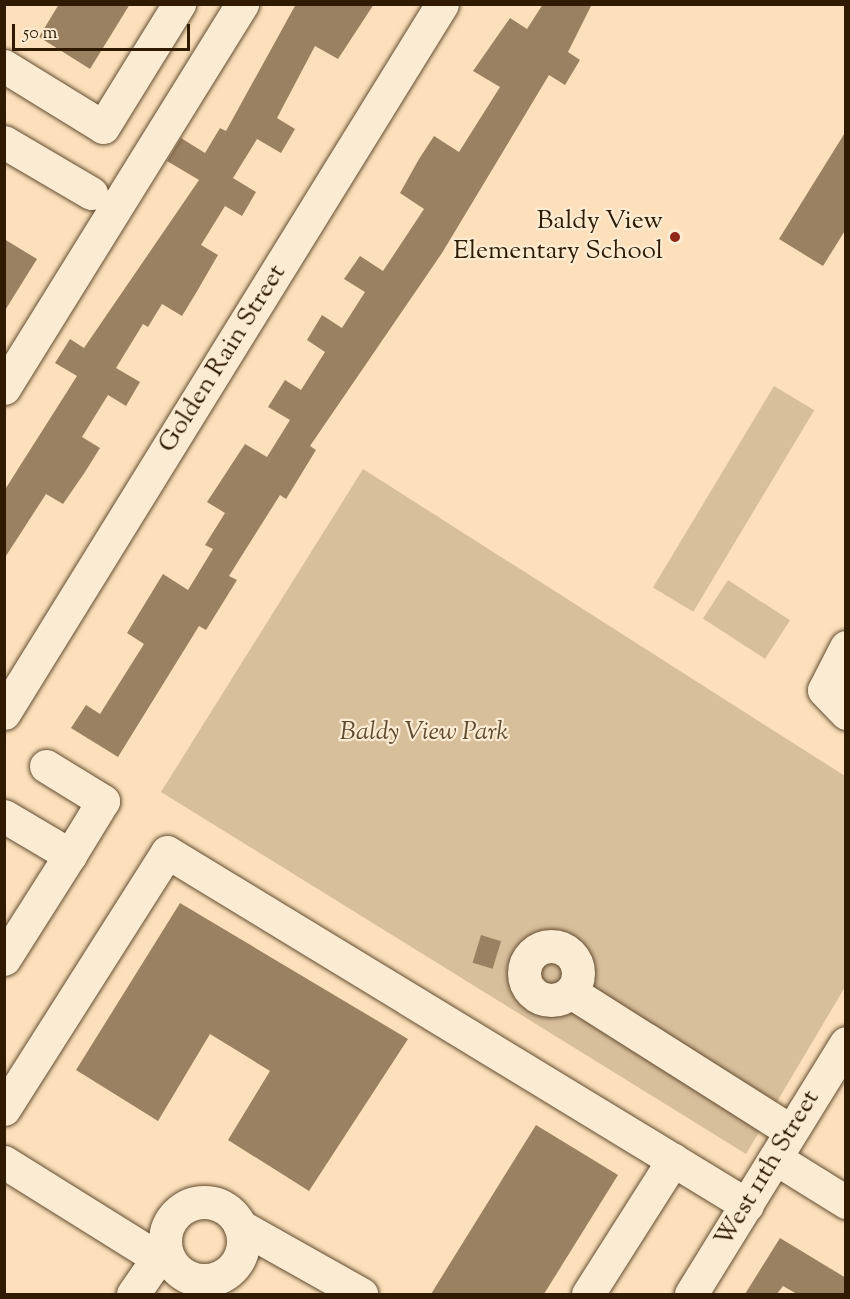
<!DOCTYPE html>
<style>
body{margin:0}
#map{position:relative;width:850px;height:1299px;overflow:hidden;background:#fbe0bb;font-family:"Sorts Mill Goudy",serif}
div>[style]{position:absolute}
.green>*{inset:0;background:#d8bf9c;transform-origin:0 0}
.building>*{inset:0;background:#9a8162;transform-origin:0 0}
.roads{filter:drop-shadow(0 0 2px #634c30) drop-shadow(0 0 2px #634c30)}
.minor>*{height:33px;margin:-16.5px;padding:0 16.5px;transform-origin:16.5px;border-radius:16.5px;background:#fcebd3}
.minor>.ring{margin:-16.5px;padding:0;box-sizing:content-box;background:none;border:33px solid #fcebd3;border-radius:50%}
.dots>*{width:16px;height:16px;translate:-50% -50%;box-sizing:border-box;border:3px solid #fcebd3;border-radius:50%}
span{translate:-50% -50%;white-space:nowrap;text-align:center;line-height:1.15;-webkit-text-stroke:4.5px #fcebd3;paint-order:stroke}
.poi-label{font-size:26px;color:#301b02}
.right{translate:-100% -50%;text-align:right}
.street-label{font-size:26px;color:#301b02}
.park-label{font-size:26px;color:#624c30;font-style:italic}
.frame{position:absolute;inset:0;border:6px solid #301b02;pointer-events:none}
.scale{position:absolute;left:12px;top:24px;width:178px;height:27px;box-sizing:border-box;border:3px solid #301b02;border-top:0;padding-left:8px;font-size:18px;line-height:21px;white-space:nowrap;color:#301b02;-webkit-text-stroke:4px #fcebd3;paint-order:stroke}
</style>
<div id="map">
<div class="green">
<i style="left:774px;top:386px;width:47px;height:235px;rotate:31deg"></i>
<i style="clip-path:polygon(363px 469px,845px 776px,845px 987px,746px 1154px,161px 792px)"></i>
<i style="left:728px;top:580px;width:74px;height:46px;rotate:33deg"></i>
</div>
<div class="building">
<i style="clip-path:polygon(59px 4px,130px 4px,90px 69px,39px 37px)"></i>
<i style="clip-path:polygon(296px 4px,374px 4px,338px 59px,315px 46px,277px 118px,295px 129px,281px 153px,257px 139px,233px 178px,256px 192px,242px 216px,225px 206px,201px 245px,218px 255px,196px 293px,182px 316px,162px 304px,148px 327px,143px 324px,116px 368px,140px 382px,126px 406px,108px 395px,82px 437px,100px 448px,85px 472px,63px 504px,46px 494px,4px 559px,4px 491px,77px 376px,55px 363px,70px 339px,84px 348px,199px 180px,167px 161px,181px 138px,205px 153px,220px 128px,226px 131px)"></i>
<i style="clip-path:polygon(543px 4px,592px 4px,568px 52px,580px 60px,565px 85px,549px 75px,442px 253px,310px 446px,316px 450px,286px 499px,280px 495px,229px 576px,237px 580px,206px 630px,199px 626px,118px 757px,71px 728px,86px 705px,100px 714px,144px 644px,127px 633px,163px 574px,188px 590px,213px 549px,205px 545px,225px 513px,207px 502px,245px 444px,267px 457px,290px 420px,268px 407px,285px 380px,301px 390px,325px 352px,307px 340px,322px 315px,342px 328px,365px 292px,344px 279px,360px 256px,383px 271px,424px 209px,400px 193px,419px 159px,434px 136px,459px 152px,500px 87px,473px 71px,510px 18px,527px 29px)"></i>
<i style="clip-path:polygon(846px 131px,846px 229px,823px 266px,779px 239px)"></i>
<i style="clip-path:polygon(4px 239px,37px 259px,4px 312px)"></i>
<i style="clip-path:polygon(180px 903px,408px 1039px,309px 1191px,228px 1140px,270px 1071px,210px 1034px,158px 1121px,76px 1070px)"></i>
<i style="left:481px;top:935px;width:21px;height:29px;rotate:17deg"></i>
<i style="clip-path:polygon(536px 1125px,618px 1175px,544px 1294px,431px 1294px)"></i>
<i style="clip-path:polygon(780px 1238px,846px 1278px,846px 1294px,797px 1294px,783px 1286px,777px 1294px,745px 1294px)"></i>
</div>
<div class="roads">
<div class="minor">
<i style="left:4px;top:66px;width:116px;rotate:31.6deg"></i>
<i style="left:103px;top:127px;width:145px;rotate:-58.3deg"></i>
<i style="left:4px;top:142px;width:101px;rotate:30.4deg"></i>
<i style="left:4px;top:388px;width:452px;rotate:-58.2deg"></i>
<i style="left:846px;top:647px;width:48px;rotate:117.1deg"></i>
<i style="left:824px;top:690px;width:32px;rotate:46deg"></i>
<i style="left:4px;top:713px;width:833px;rotate:-58.29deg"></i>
<i style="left:46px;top:766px;width:67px;rotate:31.6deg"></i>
<i style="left:103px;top:801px;width:63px;rotate:121.4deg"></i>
<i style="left:4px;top:816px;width:77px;rotate:30.6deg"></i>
<i style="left:70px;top:855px;width:123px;rotate:122.4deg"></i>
<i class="ring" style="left:524px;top:946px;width:21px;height:21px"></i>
<i style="left:571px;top:992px;width:260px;rotate:32.3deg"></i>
<i style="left:4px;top:1109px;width:304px;rotate:-57.6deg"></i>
<i style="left:167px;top:852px;width:679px;rotate:31.33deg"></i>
<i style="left:775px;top:1158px;width:84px;rotate:31.8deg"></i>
<i style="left:4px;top:1162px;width:179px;rotate:32deg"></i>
<i class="ring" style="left:165px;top:1202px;width:45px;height:45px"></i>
<i style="left:240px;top:1226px;width:139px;rotate:29.3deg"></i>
<i style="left:133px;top:1294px;width:56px;rotate:-55.2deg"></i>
<i style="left:588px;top:1294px;width:159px;rotate:-57.6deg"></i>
<i style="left:691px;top:1294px;width:295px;rotate:-58.3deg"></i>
</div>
</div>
<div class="dots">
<i style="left:675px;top:237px;background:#8f2418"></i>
</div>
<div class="poi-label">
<span class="right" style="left:663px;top:237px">Baldy View<br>Elementary School</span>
</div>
<div class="street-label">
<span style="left:223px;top:359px;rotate:-58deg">Golden Rain Street</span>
<span style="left:768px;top:1169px;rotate:-59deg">West 11th Street</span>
</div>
<div class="park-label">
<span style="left:424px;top:733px">Baldy View Park</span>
</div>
<div class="frame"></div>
<div class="scale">50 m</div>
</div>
